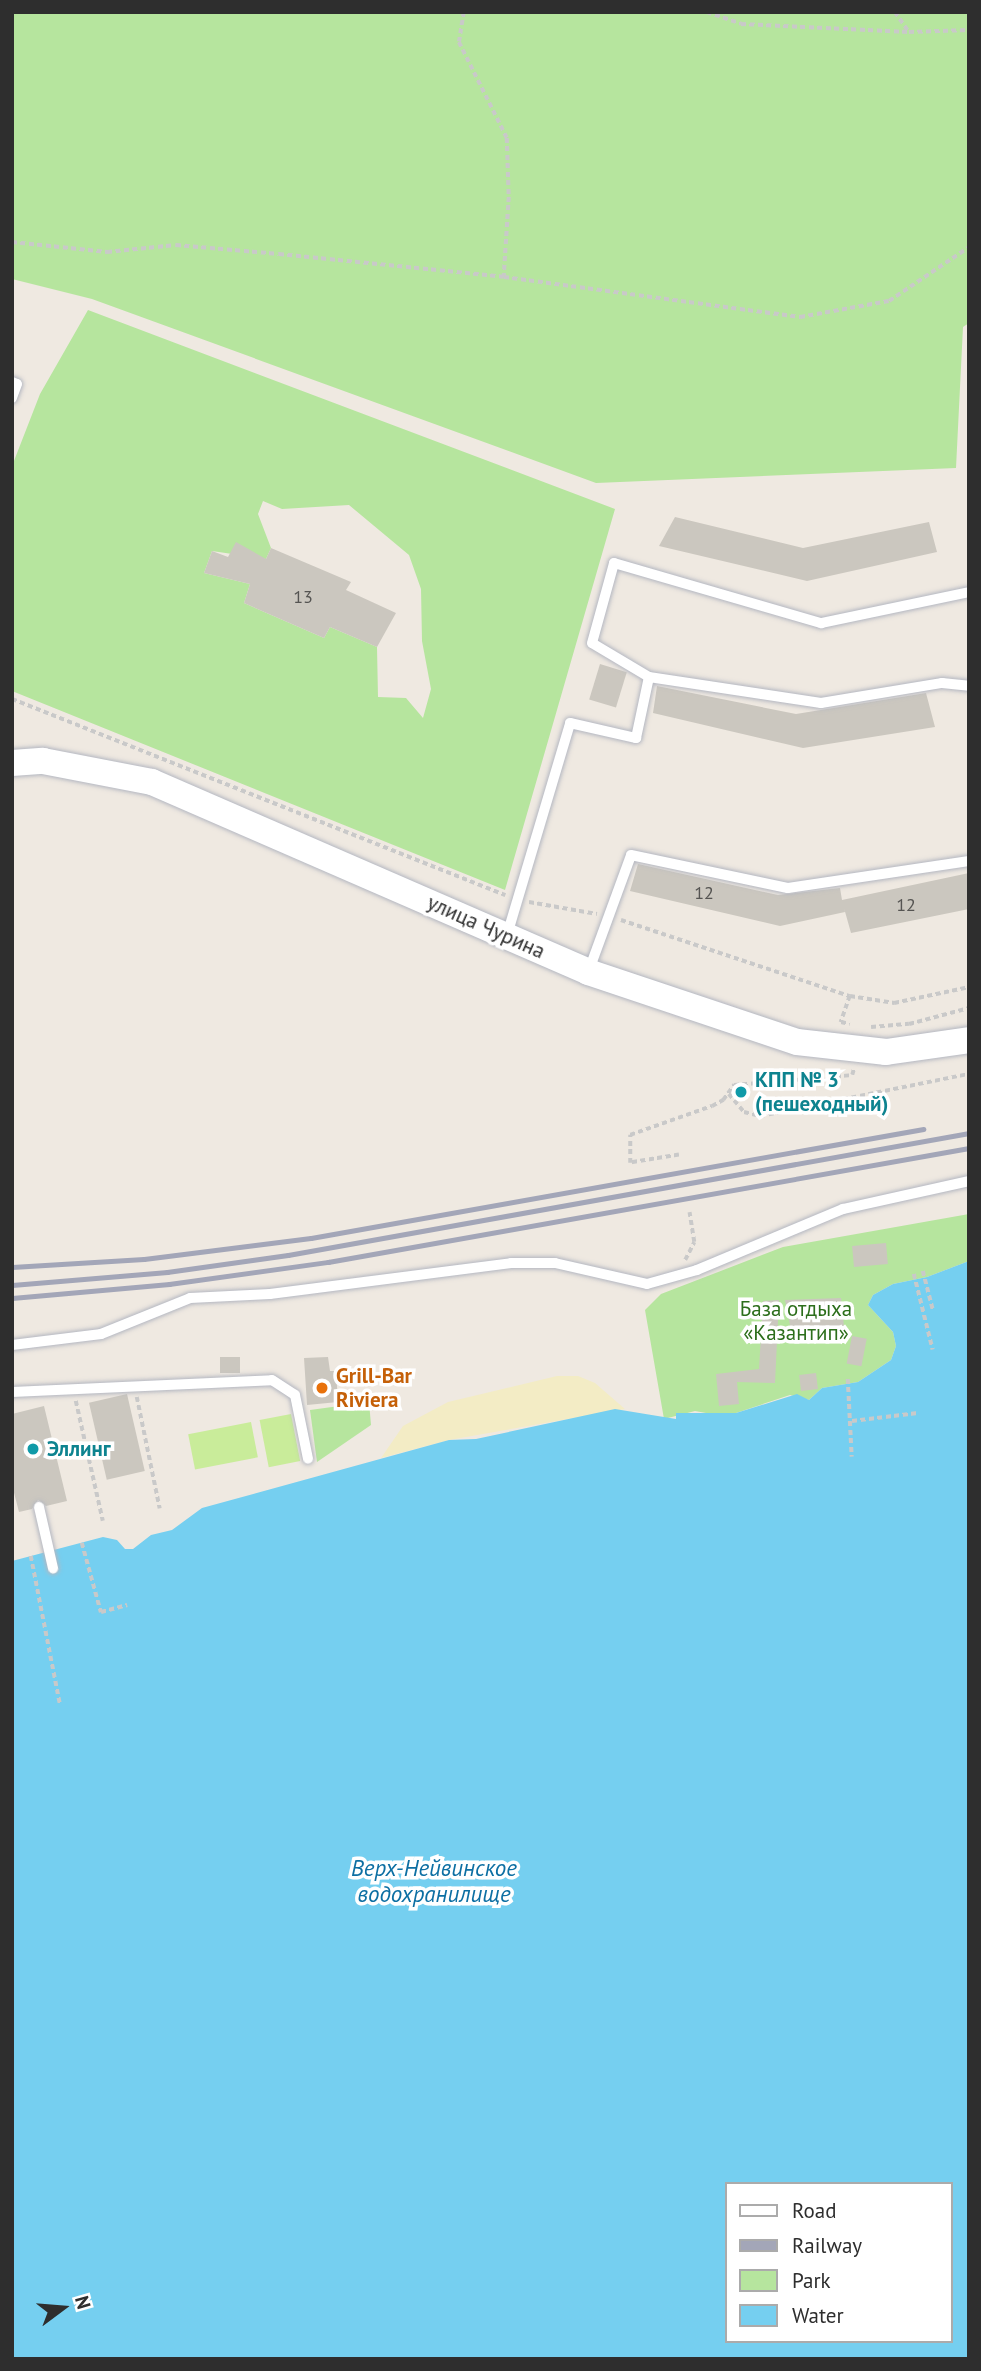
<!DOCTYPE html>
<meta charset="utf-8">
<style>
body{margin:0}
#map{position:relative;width:981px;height:2371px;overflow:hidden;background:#efe9e1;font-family:"PT Sans",sans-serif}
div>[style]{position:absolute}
.green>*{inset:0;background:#b6e59e}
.sand>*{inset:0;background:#f3ecc5}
.pitch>*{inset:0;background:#c9ec9a;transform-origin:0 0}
.water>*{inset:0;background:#75cff0}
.building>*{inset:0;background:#cbc7bf;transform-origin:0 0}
.path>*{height:3.5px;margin-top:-1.75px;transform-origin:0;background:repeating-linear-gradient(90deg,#c9c9c9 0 5px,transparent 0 8.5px)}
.roads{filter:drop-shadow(0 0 2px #b4b7c1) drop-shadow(0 0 2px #b4b7c1)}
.lane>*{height:10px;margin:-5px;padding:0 5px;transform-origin:5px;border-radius:5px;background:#fff}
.secondary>*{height:26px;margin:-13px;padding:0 13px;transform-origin:13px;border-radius:13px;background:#fff}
.rail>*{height:5px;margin:-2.5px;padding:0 2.5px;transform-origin:2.5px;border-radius:2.5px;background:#a3a6b8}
.dots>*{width:19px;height:19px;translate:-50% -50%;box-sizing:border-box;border:4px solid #fff;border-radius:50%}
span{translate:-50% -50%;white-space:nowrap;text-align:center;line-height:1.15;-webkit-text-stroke:7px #fff;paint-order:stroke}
.number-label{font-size:18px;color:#555452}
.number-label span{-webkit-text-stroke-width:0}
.street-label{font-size:21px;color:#2e2e2e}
.culture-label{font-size:21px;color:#0d838f;font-weight:700}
.left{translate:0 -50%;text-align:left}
.park-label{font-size:21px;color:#2c6e1b}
.food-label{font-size:21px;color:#c56008;font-weight:700}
.water-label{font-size:23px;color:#0d6fa3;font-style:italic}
.frame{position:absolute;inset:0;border:14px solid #2e2e2e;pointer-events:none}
.legend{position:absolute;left:725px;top:2182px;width:228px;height:161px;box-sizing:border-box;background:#fff;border:2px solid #ababab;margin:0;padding:9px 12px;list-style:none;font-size:21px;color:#2e2e2e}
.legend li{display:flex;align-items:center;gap:14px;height:35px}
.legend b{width:35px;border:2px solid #ababab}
.north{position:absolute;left:28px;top:2273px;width:70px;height:70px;-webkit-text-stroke:5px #fff;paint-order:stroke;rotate:74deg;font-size:19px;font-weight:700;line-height:28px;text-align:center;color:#2e2e2e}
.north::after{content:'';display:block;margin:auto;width:24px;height:32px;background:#2e2e2e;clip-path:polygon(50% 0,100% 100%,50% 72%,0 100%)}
</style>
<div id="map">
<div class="green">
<i style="clip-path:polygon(12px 12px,969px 12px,969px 323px,963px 327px,956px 468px,596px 483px,92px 299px,12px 279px)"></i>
<i style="clip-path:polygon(evenodd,88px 310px,615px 509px,505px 890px,12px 691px,12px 466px,40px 394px,88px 310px,263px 501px,282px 509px,349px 505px,409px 555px,421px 589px,422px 641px,431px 689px,423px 718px,406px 698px,378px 697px,377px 647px,330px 627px,324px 638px,244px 603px,250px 584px,204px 573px,212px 551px,266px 559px,271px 548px,258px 514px,263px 501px)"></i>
<i style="clip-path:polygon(969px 1214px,969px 1261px,927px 1277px,893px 1284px,873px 1295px,868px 1305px,893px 1332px,896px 1346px,891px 1360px,858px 1382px,822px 1388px,809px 1400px,790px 1395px,736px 1413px,717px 1415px,695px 1411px,664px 1419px,645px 1310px,661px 1294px,783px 1247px)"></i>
<i style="clip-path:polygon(369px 1402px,371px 1425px,317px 1462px,310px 1410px)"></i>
</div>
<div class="sand">
<i style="clip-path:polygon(557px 1376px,578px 1376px,595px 1383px,625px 1409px,449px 1440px,381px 1458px,403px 1426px,448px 1402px)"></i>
</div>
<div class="pitch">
<i style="left:291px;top:1414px;width:48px;height:32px;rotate:79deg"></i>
<i style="left:251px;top:1422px;width:36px;height:64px;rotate:79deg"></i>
</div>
<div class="water">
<i style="clip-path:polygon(evenodd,969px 1261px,969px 2359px,12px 2359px,12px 1561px,103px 1537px,117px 1540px,125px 1549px,133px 1549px,151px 1535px,172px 1530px,202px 1508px,449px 1440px,476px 1439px,615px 1409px,676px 1419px,676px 1413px,736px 1413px,797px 1394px,809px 1400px,822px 1388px,858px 1382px,891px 1360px,896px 1346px,893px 1332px,868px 1305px,873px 1295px,893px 1284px,927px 1277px,969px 1261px,727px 2184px,951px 2184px,951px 2341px,727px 2341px,727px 2184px)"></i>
</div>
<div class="building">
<i style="clip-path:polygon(675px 517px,803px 548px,929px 522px,937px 552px,807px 581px,659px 546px)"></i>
<i style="clip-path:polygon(236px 542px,266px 559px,271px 548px,351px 582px,346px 590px,396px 613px,377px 647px,330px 627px,324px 638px,244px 603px,250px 584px,204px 573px,212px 551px,228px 557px)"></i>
<i style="left:600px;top:664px;width:28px;height:37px;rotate:17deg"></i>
<i style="clip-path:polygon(657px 686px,796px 714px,926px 693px,935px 727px,803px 748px,653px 713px)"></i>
<i style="clip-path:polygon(638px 864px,778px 895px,840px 888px,842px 900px,969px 873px,969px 909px,851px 933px,844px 908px,845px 912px,780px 926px,630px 891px)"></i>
<i style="left:886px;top:1243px;width:21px;height:34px;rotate:85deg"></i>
<i style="clip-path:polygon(841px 1298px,845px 1336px,792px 1335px,785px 1300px)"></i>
<i style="clip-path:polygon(779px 1300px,775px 1383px,737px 1382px,739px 1404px,719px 1406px,716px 1374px,759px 1369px,763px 1301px)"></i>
<i style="left:852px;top:1336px;width:15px;height:28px;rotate:11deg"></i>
<i style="left:220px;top:1357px;width:20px;height:16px"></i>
<i style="clip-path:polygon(328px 1357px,330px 1371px,336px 1371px,338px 1402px,307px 1405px,304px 1358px)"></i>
<i style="left:816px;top:1373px;width:16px;height:17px;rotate:83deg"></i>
<i style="left:127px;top:1394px;width:79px;height:39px;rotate:77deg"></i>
<i style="clip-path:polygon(44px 1406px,67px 1501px,46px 1506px,38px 1500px,32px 1509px,19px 1512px,12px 1485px,12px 1414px)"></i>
</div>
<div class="path">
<i style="left:464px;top:12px;width:30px;rotate:99deg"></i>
<i style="left:459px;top:42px;width:107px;rotate:63.4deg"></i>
<i style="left:507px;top:138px;width:59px;rotate:88.1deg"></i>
<i style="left:509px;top:197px;width:80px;rotate:93.6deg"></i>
<i style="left:707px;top:12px;width:36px;rotate:19deg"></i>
<i style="left:741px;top:24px;width:168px;rotate:2.7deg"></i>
<i style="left:909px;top:32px;width:60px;rotate:-1.9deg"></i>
<i style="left:895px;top:12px;width:24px;rotate:55deg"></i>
<i style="left:12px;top:242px;width:96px;rotate:6deg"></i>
<i style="left:107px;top:252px;width:69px;rotate:-5.8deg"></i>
<i style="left:176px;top:245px;width:103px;rotate:5deg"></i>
<i style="left:279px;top:254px;width:226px;rotate:5.8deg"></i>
<i style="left:504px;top:277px;width:299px;rotate:7.7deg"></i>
<i style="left:800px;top:317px;width:90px;rotate:-10.2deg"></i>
<i style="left:889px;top:301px;width:97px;rotate:-34deg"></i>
<i style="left:12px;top:699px;width:531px;rotate:21.68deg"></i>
<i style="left:529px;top:902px;width:69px;rotate:10deg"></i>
<i style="left:621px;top:920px;width:241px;rotate:18.4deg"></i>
<i style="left:850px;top:996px;width:45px;rotate:9deg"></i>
<i style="left:894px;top:1003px;width:77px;rotate:-12deg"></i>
<i style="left:850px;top:996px;width:28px;rotate:109deg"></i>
<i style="left:841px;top:1022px;width:9px;rotate:13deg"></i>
<i style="left:871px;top:1027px;width:38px;rotate:-5deg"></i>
<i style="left:909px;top:1024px;width:62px;rotate:-14.9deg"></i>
<i style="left:729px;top:1094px;width:23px;rotate:50deg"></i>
<i style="left:744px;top:1112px;width:16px;rotate:14deg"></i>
<i style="left:760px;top:1116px;width:213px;rotate:-11.4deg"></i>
<i style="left:679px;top:1155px;width:50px;rotate:170.7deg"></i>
<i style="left:630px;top:1163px;width:28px;rotate:-90deg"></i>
<i style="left:630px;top:1135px;width:87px;rotate:-19.5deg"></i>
<i style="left:712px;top:1106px;width:13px;rotate:-29deg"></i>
<i style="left:723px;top:1100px;width:19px;rotate:-54deg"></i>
<i style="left:734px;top:1085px;width:118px;rotate:-4.8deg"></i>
<i style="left:852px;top:1075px;width:7px;rotate:-74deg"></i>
<i style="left:685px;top:1260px;width:20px;rotate:-63deg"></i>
<i style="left:694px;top:1242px;width:30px;rotate:-99deg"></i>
<i style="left:923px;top:1271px;width:40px;rotate:75.6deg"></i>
<i style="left:914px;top:1274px;width:78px;rotate:76deg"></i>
<i style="left:848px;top:1379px;width:78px;rotate:87.1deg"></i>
<i style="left:137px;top:1397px;width:114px;rotate:78.4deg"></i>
<i style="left:76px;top:1401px;width:123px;rotate:77.3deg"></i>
<i style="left:852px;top:1421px;width:66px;rotate:-6.9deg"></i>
<i style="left:82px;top:1543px;width:72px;rotate:74.6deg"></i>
<i style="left:101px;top:1612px;width:27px;rotate:-15deg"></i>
<i style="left:31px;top:1556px;width:151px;rotate:78.9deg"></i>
</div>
<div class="roads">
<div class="lane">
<i style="left:12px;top:382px;width:5px;rotate:22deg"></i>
<i style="left:17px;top:384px;width:15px;rotate:110deg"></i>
<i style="left:649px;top:677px;width:66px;rotate:-149.2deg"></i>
<i style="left:592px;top:643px;width:83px;rotate:-74.6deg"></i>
<i style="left:614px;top:563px;width:216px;rotate:16.2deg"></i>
<i style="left:821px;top:623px;width:151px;rotate:-11.8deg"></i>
<i style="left:507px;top:935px;width:221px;rotate:-73.4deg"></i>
<i style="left:570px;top:723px;width:68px;rotate:12.8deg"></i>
<i style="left:636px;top:738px;width:62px;rotate:-78deg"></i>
<i style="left:649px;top:677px;width:174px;rotate:8.6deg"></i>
<i style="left:821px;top:703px;width:123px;rotate:-9.4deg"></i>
<i style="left:942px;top:683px;width:27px;rotate:6deg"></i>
<i style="left:589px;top:970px;width:122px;rotate:-69.9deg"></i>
<i style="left:631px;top:855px;width:160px;rotate:11.9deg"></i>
<i style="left:788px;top:888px;width:183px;rotate:-8.5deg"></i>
<i style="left:12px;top:1345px;width:90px;rotate:-7deg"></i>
<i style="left:101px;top:1334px;width:96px;rotate:-22deg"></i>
<i style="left:190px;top:1298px;width:80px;rotate:-2.9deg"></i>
<i style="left:270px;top:1294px;width:243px;rotate:-7.3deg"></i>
<i style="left:511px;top:1263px;width:44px"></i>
<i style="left:555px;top:1263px;width:94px;rotate:12.9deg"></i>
<i style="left:647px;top:1284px;width:52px;rotate:-15.6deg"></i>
<i style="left:697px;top:1270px;width:158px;rotate:-22.7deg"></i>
<i style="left:843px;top:1209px;width:129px;rotate:-12.5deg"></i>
<i style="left:12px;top:1392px;width:260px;rotate:-2.6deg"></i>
<i style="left:272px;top:1380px;width:27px;rotate:33deg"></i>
<i style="left:295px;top:1395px;width:65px;rotate:78.5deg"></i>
<i style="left:39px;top:1507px;width:63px;rotate:77.1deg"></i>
</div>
<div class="secondary">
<i style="left:12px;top:763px;width:31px;rotate:-4deg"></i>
<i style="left:43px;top:761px;width:111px;rotate:10.9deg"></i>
<i style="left:152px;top:782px;width:476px;rotate:23.5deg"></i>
<i style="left:588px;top:972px;width:220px;rotate:18.5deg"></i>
<i style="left:797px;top:1042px;width:90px;rotate:6.4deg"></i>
<i style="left:886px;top:1052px;width:84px;rotate:-8.2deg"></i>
</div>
</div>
<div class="rail">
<i style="left:12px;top:1267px;width:132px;rotate:-3.5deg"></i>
<i style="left:144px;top:1259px;width:168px;rotate:-7.2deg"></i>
<i style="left:311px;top:1238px;width:622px;rotate:-10.1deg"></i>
<i style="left:12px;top:1285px;width:156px;rotate:-4.8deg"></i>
<i style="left:167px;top:1272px;width:122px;rotate:-8deg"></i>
<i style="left:288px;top:1255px;width:692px;rotate:-10.16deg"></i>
<i style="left:12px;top:1298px;width:158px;rotate:-5.1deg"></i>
<i style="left:169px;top:1284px;width:161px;rotate:-7.9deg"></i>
<i style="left:328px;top:1262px;width:651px;rotate:-10.08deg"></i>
</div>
<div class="dots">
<i style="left:741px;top:1092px;background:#0f9aa8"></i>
<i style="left:322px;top:1388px;background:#e8710a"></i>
<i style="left:33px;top:1449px;background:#0f9aa8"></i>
</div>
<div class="number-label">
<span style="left:303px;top:597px">13</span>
<span style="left:704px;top:893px">12</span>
<span style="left:906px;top:905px">12</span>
</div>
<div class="street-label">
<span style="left:486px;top:927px;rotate:24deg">улица Чурина</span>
</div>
<div class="culture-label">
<span class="left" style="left:755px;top:1092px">КПП № 3<br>(пешеходный)</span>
<span class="left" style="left:47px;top:1449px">Эллинг</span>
</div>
<div class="park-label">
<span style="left:796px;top:1321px">База отдыха<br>«Казантип»</span>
</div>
<div class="food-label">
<span class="left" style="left:336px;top:1388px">Grill-Bar<br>Riviera</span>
</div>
<div class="water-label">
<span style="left:434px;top:1881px">Верх-Нейвинское<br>водохранилище</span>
</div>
<div class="frame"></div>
<ul class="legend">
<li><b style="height:9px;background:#fff"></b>Road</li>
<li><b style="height:9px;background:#a3a6b8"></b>Railway</li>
<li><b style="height:19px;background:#b6e59e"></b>Park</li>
<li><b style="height:19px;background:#75cff0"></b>Water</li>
</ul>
<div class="north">N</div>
</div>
